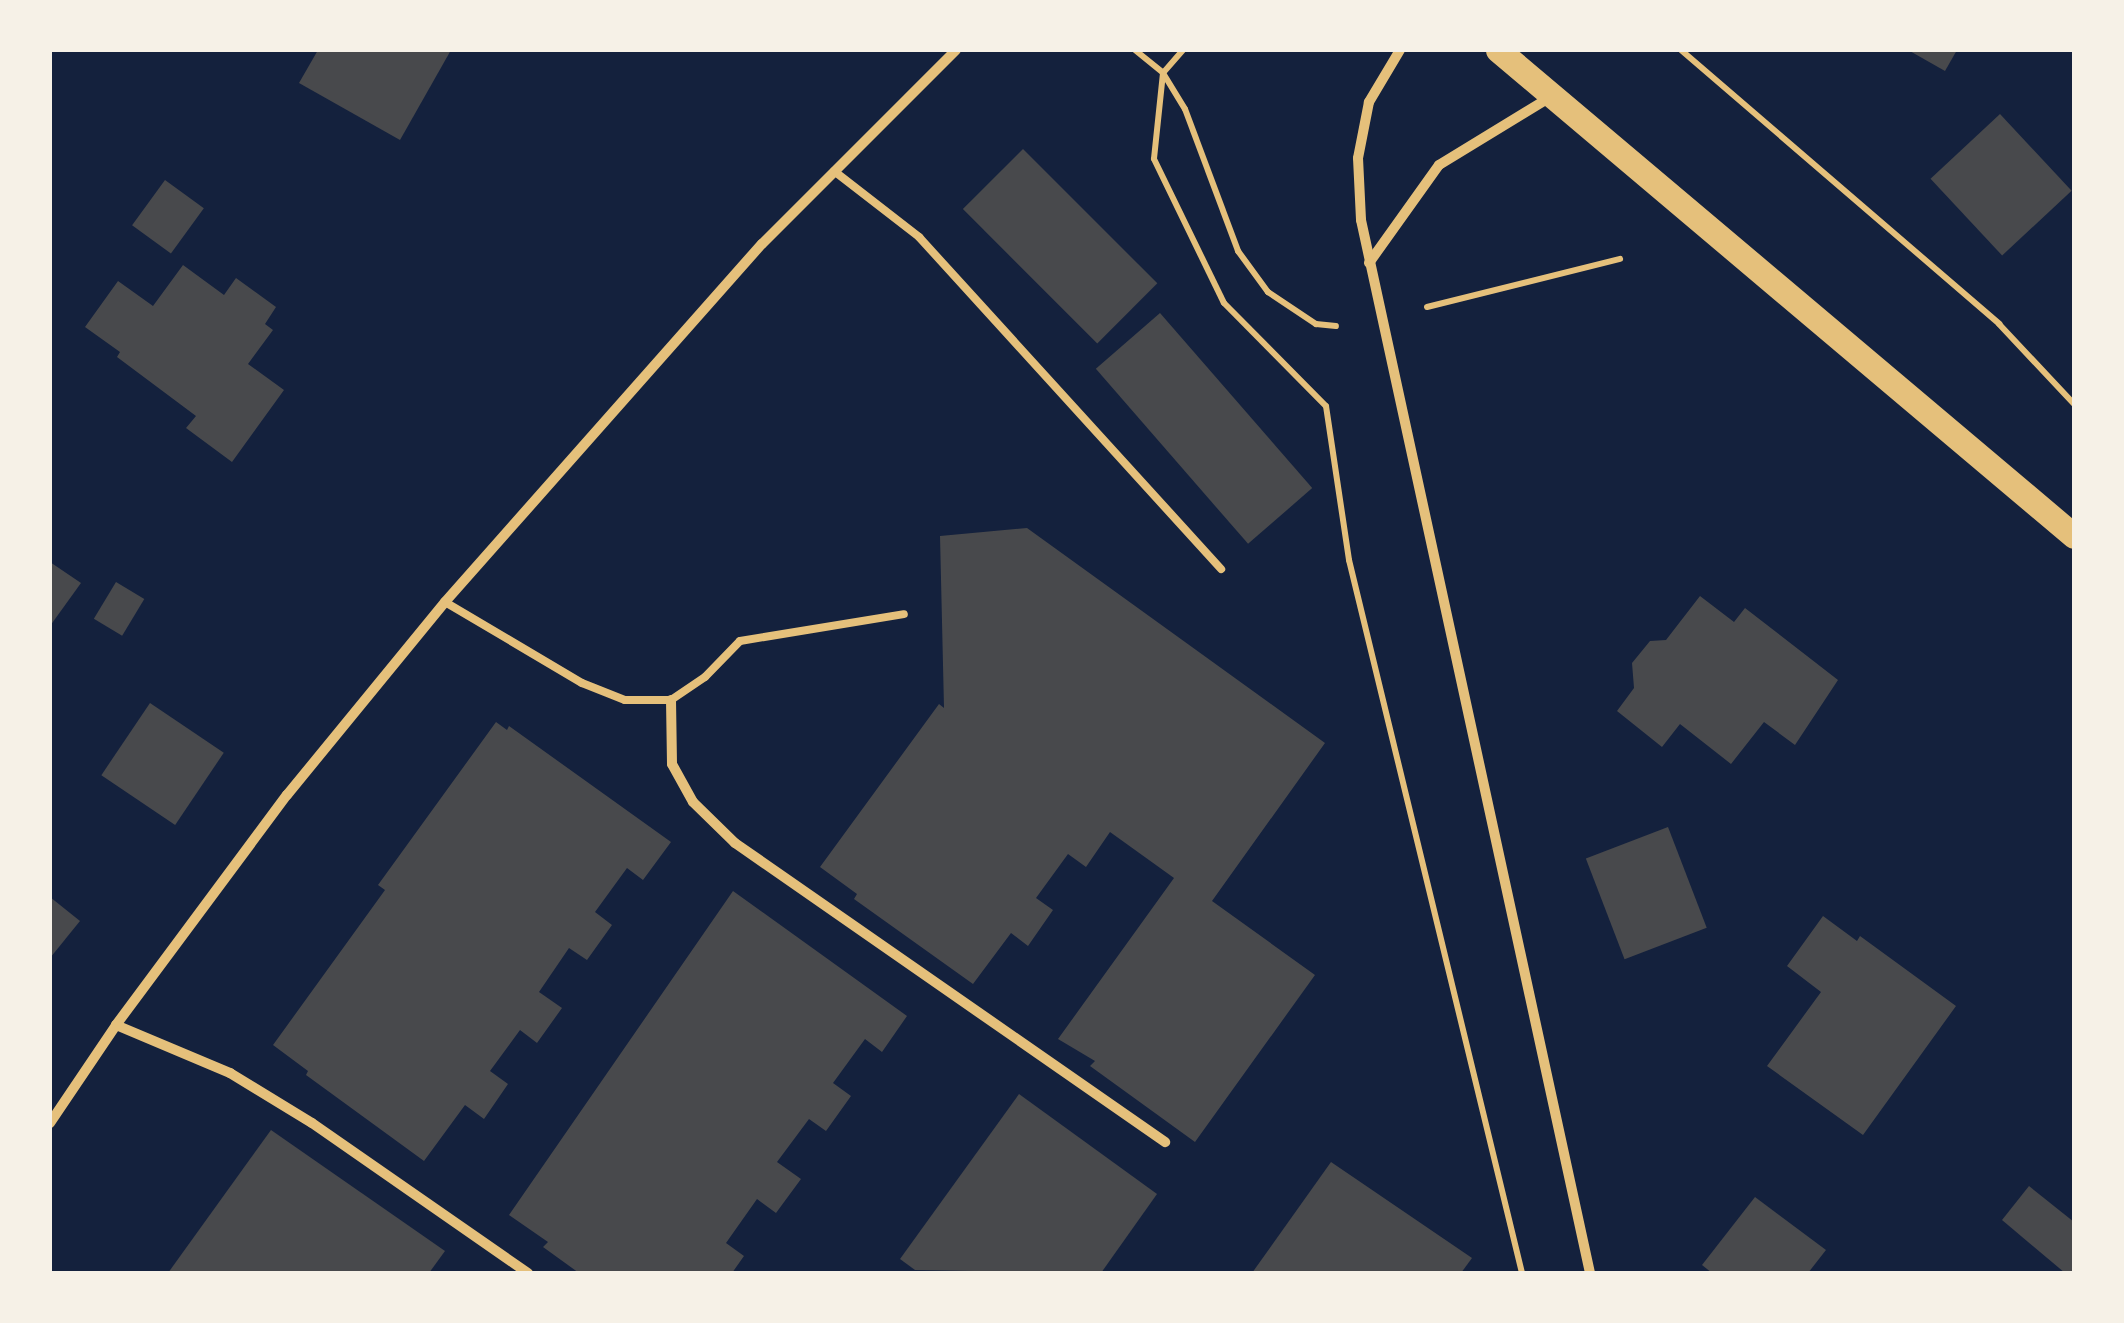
<!DOCTYPE html>
<style>
body{margin:0}
#map{position:relative;width:2124px;height:1323px;overflow:hidden;background:#14213d;font-family:"IBM Plex Serif",serif}
div>[style]{position:absolute}
.building>*{inset:0;background:#48494c;transform-origin:0 0}
.path>*{height:6px;margin:-3px;padding:0 3px;transform-origin:3px;border-radius:3px;background:#e5c07b}
.service>*{height:8px;margin:-4px;padding:0 4px;transform-origin:4px;border-radius:4px;background:#e5c07b}
.minor>*{height:10px;margin:-5px;padding:0 5px;transform-origin:5px;border-radius:5px;background:#e5c07b}
.primary>*{height:25px;margin:-12.5px;padding:0 12.5px;transform-origin:12.5px;border-radius:12.5px;background:#e5c07b}
span{translate:-50% -50%;white-space:nowrap;text-align:center;line-height:1.15;-webkit-text-stroke:8px #f6f1e7;paint-order:stroke}
.frame{position:absolute;inset:0;border:52px solid #f6f1e7;pointer-events:none}
</style>
<div id="map">
<div class="building">
<i style="clip-path:polygon(318px 50px,451px 50px,400px 140px,299px 83px)"></i>
<i style="clip-path:polygon(1908px 50px,1957px 50px,1945px 71px)"></i>
<i style="left:2000px;top:114px;width:105px;height:95px;rotate:47deg"></i>
<i style="left:1023px;top:149px;width:190px;height:85px;rotate:45deg"></i>
<i style="left:165px;top:180px;width:48px;height:56px;rotate:36deg"></i>
<i style="clip-path:polygon(183px 265px,224px 295px,236px 278px,276px 307px,265px 324px,273px 330px,248px 364px,284px 390px,232px 462px,186px 428px,196px 416px,117px 357px,120px 352px,85px 327px,118px 281px,153px 306px)"></i>
<i style="left:1160px;top:313px;width:232px;height:85px;rotate:49deg"></i>
<i style="clip-path:polygon(1027px 528px,1325px 743px,1212px 901px,1315px 975px,1195px 1142px,1090px 1066px,1095px 1061px,1058px 1039px,1174px 878px,1110px 832px,1086px 867px,1068px 854px,1036px 898px,1053px 910px,1028px 946px,1011px 933px,973px 984px,854px 899px,857px 894px,820px 867px,939px 704px,944px 708px,940px 536px)"></i>
<i style="clip-path:polygon(50px 562px,81px 583px,50px 626px)"></i>
<i style="left:116px;top:582px;width:33px;height:43px;rotate:31deg"></i>
<i style="clip-path:polygon(1700px 596px,1734px 622px,1745px 608px,1838px 680px,1795px 745px,1764px 722px,1731px 764px,1680px 724px,1662px 747px,1617px 711px,1634px 688px,1632px 663px,1650px 641px,1666px 640px)"></i>
<i style="left:150px;top:703px;width:89px;height:87px;rotate:34deg"></i>
<i style="clip-path:polygon(496px 722px,507px 730px,509px 726px,671px 842px,643px 880px,627px 868px,595px 912px,612px 925px,587px 960px,569px 948px,539px 992px,562px 1008px,537px 1043px,520px 1030px,490px 1071px,508px 1084px,484px 1119px,465px 1105px,424px 1161px,306px 1075px,308px 1071px,273px 1045px,385px 890px,378px 885px)"></i>
<i style="left:1668px;top:827px;width:108px;height:88px;rotate:69deg"></i>
<i style="clip-path:polygon(733px 891px,907px 1016px,882px 1052px,865px 1039px,833px 1083px,851px 1096px,826px 1131px,809px 1119px,777px 1162px,801px 1179px,776px 1213px,757px 1199px,726px 1243px,744px 1256px,732px 1273px,579px 1273px,543px 1247px,548px 1242px,509px 1215px)"></i>
<i style="clip-path:polygon(50px 897px,80px 921px,50px 958px)"></i>
<i style="clip-path:polygon(1823px 916px,1857px 941px,1860px 936px,1956px 1006px,1863px 1135px,1767px 1066px,1821px 992px,1787px 966px)"></i>
<i style="clip-path:polygon(1019px 1094px,1157px 1194px,1101px 1273px,915px 1270px,900px 1259px)"></i>
<i style="clip-path:polygon(271px 1130px,445px 1251px,429px 1273px,168px 1273px)"></i>
<i style="clip-path:polygon(1331px 1162px,1472px 1258px,1461px 1273px,1252px 1273px)"></i>
<i style="clip-path:polygon(2029px 1186px,2074px 1222px,2074px 1273px,2065px 1273px,2002px 1220px)"></i>
<i style="clip-path:polygon(1755px 1197px,1826px 1250px,1808px 1273px,1712px 1273px,1702px 1265px)"></i>
</div>
<div class="path">
<i style="left:1135px;top:50px;width:36px;rotate:39deg"></i>
<i style="left:1163px;top:73px;width:42px;rotate:58.6deg"></i>
<i style="left:1185px;top:109px;width:152px;rotate:69.5deg"></i>
<i style="left:1238px;top:251px;width:51px;rotate:53.8deg"></i>
<i style="left:1268px;top:292px;width:58px;rotate:33.7deg"></i>
<i style="left:1316px;top:324px;width:20px;rotate:6deg"></i>
<i style="left:1183px;top:50px;width:30px;rotate:131deg"></i>
<i style="left:1163px;top:73px;width:86px;rotate:96deg"></i>
<i style="left:1154px;top:159px;width:160px;rotate:64.1deg"></i>
<i style="left:1224px;top:303px;width:145px;rotate:45.3deg"></i>
<i style="left:1326px;top:406px;width:156px;rotate:81.5deg"></i>
<i style="left:1349px;top:560px;width:734px;rotate:76.36deg"></i>
<i style="left:1681px;top:50px;width:420px;rotate:40.7deg"></i>
<i style="left:1999px;top:324px;width:110px;rotate:46.8deg"></i>
<i style="left:1427px;top:307px;width:199px;rotate:-14deg"></i>
</div>
<div class="service">
<i style="left:834px;top:171px;width:108px;rotate:37.8deg"></i>
<i style="left:919px;top:237px;width:449px;rotate:47.7deg"></i>
<i style="left:445px;top:602px;width:159px;rotate:30.6deg"></i>
<i style="left:582px;top:683px;width:46px;rotate:21.6deg"></i>
<i style="left:625px;top:700px;width:46px"></i>
<i style="left:671px;top:700px;width:41px;rotate:-34.1deg"></i>
<i style="left:705px;top:677px;width:50px;rotate:-45.8deg"></i>
<i style="left:740px;top:641px;width:166px;rotate:-9.3deg"></i>
</div>
<div class="minor">
<i style="left:1400px;top:50px;width:61px;rotate:120.8deg"></i>
<i style="left:1369px;top:102px;width:57px;rotate:101.1deg"></i>
<i style="left:1358px;top:158px;width:62px;rotate:87.2deg"></i>
<i style="left:1361px;top:220px;width:1078px;rotate:77.73deg"></i>
<i style="left:1369px;top:263px;width:120px;rotate:-54.5deg"></i>
<i style="left:1439px;top:165px;width:132px;rotate:-31.4deg"></i>
<i style="left:671px;top:700px;width:64px;rotate:89.1deg"></i>
<i style="left:672px;top:764px;width:43px;rotate:61.1deg"></i>
<i style="left:693px;top:802px;width:59px;rotate:44.3deg"></i>
<i style="left:735px;top:843px;width:524px;rotate:34.81deg"></i>
<i style="left:116px;top:1025px;width:124px;rotate:22.8deg"></i>
<i style="left:230px;top:1073px;width:96px;rotate:31.4deg"></i>
<i style="left:312px;top:1123px;width:263px;rotate:34.8deg"></i>
<i style="left:50px;top:1123px;width:118px;rotate:-56deg"></i>
<i style="left:116px;top:1025px;width:287px;rotate:-53.4deg"></i>
<i style="left:287px;top:795px;width:249px;rotate:-50.7deg"></i>
<i style="left:445px;top:602px;width:478px;rotate:-48.5deg"></i>
<i style="left:762px;top:244px;width:274px;rotate:-45deg"></i>
</div>
<div class="primary">
<i style="left:1498px;top:50px;width:754px;rotate:40.16deg"></i>
</div>
<div class="frame"></div>
</div>
